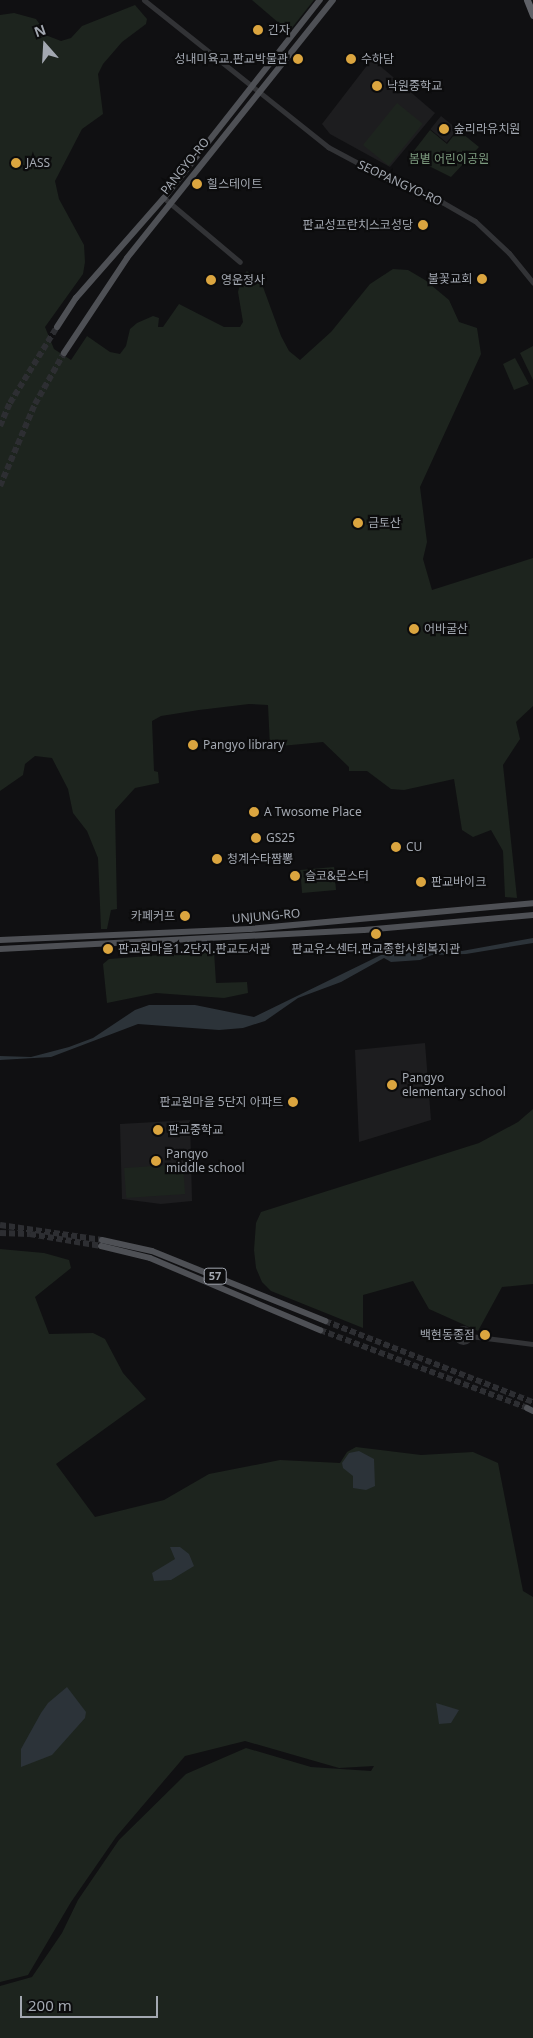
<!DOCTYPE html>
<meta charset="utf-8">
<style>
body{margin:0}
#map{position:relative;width:533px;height:2038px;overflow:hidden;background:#101012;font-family:"Noto Sans","Noto Sans KR",sans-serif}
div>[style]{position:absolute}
.built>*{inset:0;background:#1d1d1f;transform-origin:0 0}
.green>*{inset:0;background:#1d241e;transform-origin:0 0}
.water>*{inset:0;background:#2c3339}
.major-tunnel>*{height:6px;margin-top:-3px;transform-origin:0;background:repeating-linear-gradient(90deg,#2d2e32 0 6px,transparent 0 9px)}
.minor>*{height:5px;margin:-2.5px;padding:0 2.5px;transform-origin:2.5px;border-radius:2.5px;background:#323336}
.minor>.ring{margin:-2.5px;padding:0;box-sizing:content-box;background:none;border:5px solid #323336;border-radius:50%}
.major>*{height:6px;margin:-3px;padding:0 3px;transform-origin:3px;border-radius:3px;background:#4e5055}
.highway>*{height:7px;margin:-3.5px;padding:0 3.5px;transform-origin:3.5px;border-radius:3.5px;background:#5f6167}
.dots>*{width:14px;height:14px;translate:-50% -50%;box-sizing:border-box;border:2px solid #0c0c0d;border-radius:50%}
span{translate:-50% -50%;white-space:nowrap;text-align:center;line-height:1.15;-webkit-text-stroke:4.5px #0c0c0d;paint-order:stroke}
.shield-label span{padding:1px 4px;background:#0c0c0d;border:1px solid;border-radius:4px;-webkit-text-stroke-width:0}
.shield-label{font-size:11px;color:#a3a8b1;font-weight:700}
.poi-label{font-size:12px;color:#a3a8b1}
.left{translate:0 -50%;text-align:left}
.right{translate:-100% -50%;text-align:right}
.park-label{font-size:12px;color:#7c9a7e}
.street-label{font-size:12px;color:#a3a8b1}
.north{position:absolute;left:20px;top:20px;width:50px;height:50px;-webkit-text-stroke:4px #0c0c0d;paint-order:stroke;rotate:341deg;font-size:14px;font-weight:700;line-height:20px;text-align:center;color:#a3a8b1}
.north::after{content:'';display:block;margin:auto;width:18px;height:22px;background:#a3a8b1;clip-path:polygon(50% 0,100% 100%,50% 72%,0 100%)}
.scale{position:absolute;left:20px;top:1996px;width:138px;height:22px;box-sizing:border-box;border:2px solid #a3a8b1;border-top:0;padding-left:6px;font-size:15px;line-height:18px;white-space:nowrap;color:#a3a8b1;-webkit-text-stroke:4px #0c0c0d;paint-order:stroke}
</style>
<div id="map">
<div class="built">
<i style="clip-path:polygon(372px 59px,435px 113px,390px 167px,330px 134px,322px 124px)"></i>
<i style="left:441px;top:116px;width:21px;height:17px;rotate:39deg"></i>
<i style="clip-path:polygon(425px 1043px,431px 1120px,359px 1142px,355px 1050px)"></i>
<i style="clip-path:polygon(190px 1120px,192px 1201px,161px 1204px,122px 1199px,120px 1124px)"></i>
</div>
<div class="green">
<i style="clip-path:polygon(252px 0,314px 0,291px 29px,287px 30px)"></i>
<i style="clip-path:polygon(135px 5px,147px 19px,146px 24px,122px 42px,103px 64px,98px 74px,103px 114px,82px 129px,55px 181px,59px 199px,84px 245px,85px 262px,83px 274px,45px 327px,54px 349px,71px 360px,87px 336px,110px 352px,120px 354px,126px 346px,130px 329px,137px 323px,153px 316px,159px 318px,158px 327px,163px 327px,179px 304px,224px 327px,240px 327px,243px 322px,238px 292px,242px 276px,247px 271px,263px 287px,281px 336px,289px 351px,300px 360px,331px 332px,370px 284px,393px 269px,408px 270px,425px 280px,449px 300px,459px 322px,477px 328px,481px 354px,420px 487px,427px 542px,423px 559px,432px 590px,533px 558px,533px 706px,516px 722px,520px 739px,503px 765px,517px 898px,505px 897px,503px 851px,491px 830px,473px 837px,462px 830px,454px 779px,404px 790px,391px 789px,367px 771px,349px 771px,349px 767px,323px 742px,270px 747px,268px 705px,249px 704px,199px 710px,161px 716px,152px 721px,154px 771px,158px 772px,159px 783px,135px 788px,115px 810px,117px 909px,111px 910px,107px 929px,101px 929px,98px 858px,87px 831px,73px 813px,68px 789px,52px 758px,35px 756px,25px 764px,23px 775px,0 791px,0 15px,14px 13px,36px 19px,48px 36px,61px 41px,71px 38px,82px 26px)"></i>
<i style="left:397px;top:103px;width:33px;height:54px;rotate:39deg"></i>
<i style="clip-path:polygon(430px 130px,447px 144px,458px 130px,479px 147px,451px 177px,415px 159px,413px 152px)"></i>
<i style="clip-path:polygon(533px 346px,533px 380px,520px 353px)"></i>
<i style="clip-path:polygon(515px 358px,529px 384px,514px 390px,503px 364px)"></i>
<i style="left:334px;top:867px;width:23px;height:34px;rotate:85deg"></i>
<i style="clip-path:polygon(214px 951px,216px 983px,247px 982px,248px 993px,224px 998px,156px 993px,107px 1003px,103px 964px,109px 959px)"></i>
<i style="clip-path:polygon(533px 1109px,533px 1284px,502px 1287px,478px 1331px,429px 1309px,413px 1281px,363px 1295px,363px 1328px,271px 1291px,262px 1282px,256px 1268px,254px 1250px,256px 1223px,261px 1212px,479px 1143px,518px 1122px)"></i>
<i style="left:183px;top:1164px;width:30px;height:59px;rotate:86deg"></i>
<i style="clip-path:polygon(0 1249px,44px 1253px,69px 1260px,71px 1268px,35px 1297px,49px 1334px,93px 1333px,105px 1339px,123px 1373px,146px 1399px,56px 1464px,95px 1517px,164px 1500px,209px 1474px,280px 1460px,340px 1463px,347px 1452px,356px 1447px,421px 1455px,473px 1452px,498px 1463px,523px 1591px,533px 1597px,533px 2038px,0 2038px,0 1986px,32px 1977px,62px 1933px,78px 1900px,119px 1840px,186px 1774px,246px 1748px,311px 1767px,371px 1771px,374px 1766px,339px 1768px,245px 1741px,185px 1756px,116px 1837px,71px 1902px,28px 1975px,0 1982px)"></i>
</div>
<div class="water">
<i style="clip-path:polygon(533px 938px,533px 943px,466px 954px,432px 955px,420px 960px,391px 962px,384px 958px,341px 982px,298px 998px,265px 1021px,243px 1028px,219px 1030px,138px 1024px,51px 1057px,0 1060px,0 1056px,31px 1057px,69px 1047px,93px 1038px,135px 1010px,149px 1005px,195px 1005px,254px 1017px,381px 955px,414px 950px,462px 951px)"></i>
<i style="clip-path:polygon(359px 1451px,374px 1459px,375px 1486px,366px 1490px,353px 1488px,353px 1476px,343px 1468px,342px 1463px,349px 1453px)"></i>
<i style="clip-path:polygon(170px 1547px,180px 1547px,189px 1554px,194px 1566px,171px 1580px,154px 1581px,152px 1573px,175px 1559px)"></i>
<i style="clip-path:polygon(67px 1687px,86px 1712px,85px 1718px,52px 1755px,21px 1767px,21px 1749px,41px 1713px,48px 1703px)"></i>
<i style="clip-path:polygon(436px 1703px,459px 1710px,451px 1723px,439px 1724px)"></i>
</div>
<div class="major-tunnel">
<i style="left:0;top:426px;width:25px;rotate:-67deg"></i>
<i style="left:10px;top:403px;width:89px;rotate:-58.3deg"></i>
<i style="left:0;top:486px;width:89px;rotate:-66.9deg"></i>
<i style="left:35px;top:404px;width:59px;rotate:-60.4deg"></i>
<i style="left:0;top:1225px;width:103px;rotate:8.4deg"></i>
<i style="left:0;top:1233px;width:30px;rotate:2deg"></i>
<i style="left:30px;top:1234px;width:72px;rotate:9.6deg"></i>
<i style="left:325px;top:1321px;width:223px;rotate:21.3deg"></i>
<i style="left:320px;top:1330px;width:221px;rotate:20.6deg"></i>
</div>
<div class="minor">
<i style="left:144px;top:0;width:236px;rotate:38.6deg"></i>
<i style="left:328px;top:147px;width:68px;rotate:28.1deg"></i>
<i style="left:388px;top:179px;width:59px;rotate:23.1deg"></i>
<i style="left:442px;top:202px;width:38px;rotate:30deg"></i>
<i style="left:475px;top:221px;width:47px;rotate:43.3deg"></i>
<i style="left:509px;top:253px;width:38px;rotate:51deg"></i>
<i style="left:164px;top:198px;width:99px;rotate:40.1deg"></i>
<i class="ring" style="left:456px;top:1328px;width:9px;height:9px"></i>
<i style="left:470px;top:1336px;width:64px;rotate:7.2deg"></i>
</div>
<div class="major">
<i style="left:57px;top:327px;width:35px;rotate:-57deg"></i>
<i style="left:76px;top:298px;width:133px;rotate:-48.7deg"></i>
<i style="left:164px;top:198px;width:252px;rotate:-51.8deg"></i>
<i style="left:64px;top:353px;width:114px;rotate:-56.4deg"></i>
<i style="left:127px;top:258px;width:330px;rotate:-51.4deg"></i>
<i style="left:0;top:940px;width:250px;rotate:-2.5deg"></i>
<i style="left:250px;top:929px;width:284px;rotate:-5.2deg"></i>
<i style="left:0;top:949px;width:364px;rotate:-3deg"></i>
<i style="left:364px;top:930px;width:170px;rotate:-5.1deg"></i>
<i style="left:102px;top:1240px;width:51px;rotate:12.4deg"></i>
<i style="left:152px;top:1251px;width:187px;rotate:22deg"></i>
<i style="left:101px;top:1246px;width:50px;rotate:13.8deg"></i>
<i style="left:150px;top:1258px;width:185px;rotate:23deg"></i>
<i style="left:527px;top:1408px;width:7px;rotate:27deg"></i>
</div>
<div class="highway">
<i style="left:527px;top:0;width:16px;rotate:68deg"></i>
</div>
<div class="dots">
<i style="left:258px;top:30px;background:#dba53f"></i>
<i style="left:298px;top:59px;background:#dba53f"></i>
<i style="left:351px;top:59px;background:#dba53f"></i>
<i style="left:377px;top:86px;background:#dba53f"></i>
<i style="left:444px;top:129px;background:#dba53f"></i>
<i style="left:16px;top:163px;background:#dba53f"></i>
<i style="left:197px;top:184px;background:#dba53f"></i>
<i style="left:423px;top:225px;background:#dba53f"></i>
<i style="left:482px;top:279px;background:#dba53f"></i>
<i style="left:211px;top:280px;background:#dba53f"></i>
<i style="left:358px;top:523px;background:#dba53f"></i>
<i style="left:414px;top:629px;background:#dba53f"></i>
<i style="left:193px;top:745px;background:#dba53f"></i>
<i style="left:254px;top:812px;background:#dba53f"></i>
<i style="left:256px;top:838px;background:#dba53f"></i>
<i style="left:396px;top:847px;background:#dba53f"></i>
<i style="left:217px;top:859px;background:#dba53f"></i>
<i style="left:295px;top:876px;background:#dba53f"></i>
<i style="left:421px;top:882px;background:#dba53f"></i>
<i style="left:185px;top:916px;background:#dba53f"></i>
<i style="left:376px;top:934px;background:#dba53f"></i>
<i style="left:108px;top:949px;background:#dba53f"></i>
<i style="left:392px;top:1085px;background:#dba53f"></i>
<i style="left:293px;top:1102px;background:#dba53f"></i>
<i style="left:158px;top:1130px;background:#dba53f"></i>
<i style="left:156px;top:1161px;background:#dba53f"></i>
<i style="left:485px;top:1335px;background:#dba53f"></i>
</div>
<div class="shield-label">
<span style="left:215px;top:1276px">57</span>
</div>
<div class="poi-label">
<span class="left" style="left:268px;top:30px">긴자</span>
<span class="right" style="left:288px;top:59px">성내미육교.판교박물관</span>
<span class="left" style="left:361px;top:59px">수하담</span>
<span class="left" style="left:387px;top:86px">낙원중학교</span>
<span class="left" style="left:454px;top:129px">숲리라유치원</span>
<span class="left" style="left:26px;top:163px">JASS</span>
<span class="left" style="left:207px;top:184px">힐스테이트</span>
<span class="right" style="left:413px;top:225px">판교성프란치스코성당</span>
<span class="right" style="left:472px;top:279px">불꽃교회</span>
<span class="left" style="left:221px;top:280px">영운정사</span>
<span class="left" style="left:368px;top:523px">금토산</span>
<span class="left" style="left:424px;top:629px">어바굴산</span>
<span class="left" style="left:203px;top:745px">Pangyo library</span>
<span class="left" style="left:264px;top:812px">A Twosome Place</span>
<span class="left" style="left:266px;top:838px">GS25</span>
<span class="left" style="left:406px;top:847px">CU</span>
<span class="left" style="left:227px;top:859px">청계수타짬뽕</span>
<span class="left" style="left:305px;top:876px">슬코&amp;몬스터</span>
<span class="left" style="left:431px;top:882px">판교바이크</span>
<span class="right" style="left:175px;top:916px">카페커프</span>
<span class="left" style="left:118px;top:949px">판교원마을1.2단지.판교도서관</span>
<span style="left:376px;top:949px">판교유스센터.판교종합사회복지관</span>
<span class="left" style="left:402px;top:1085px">Pangyo<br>elementary school</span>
<span class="right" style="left:283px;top:1102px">판교원마을 5단지 아파트</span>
<span class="left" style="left:168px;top:1130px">판교중학교</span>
<span class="left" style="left:166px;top:1161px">Pangyo<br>middle school</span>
<span class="right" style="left:475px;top:1335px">백현동종점</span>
</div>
<div class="park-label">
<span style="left:449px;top:159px">봄볕 어린이공원</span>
</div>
<div class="street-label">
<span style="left:185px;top:166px;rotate:-51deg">PANGYO-RO</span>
<span style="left:400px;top:183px;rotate:25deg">SEOPANGYO-RO</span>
<span style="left:266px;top:916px;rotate:-5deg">UNJUNG-RO</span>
</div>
<div class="north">N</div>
<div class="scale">200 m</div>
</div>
